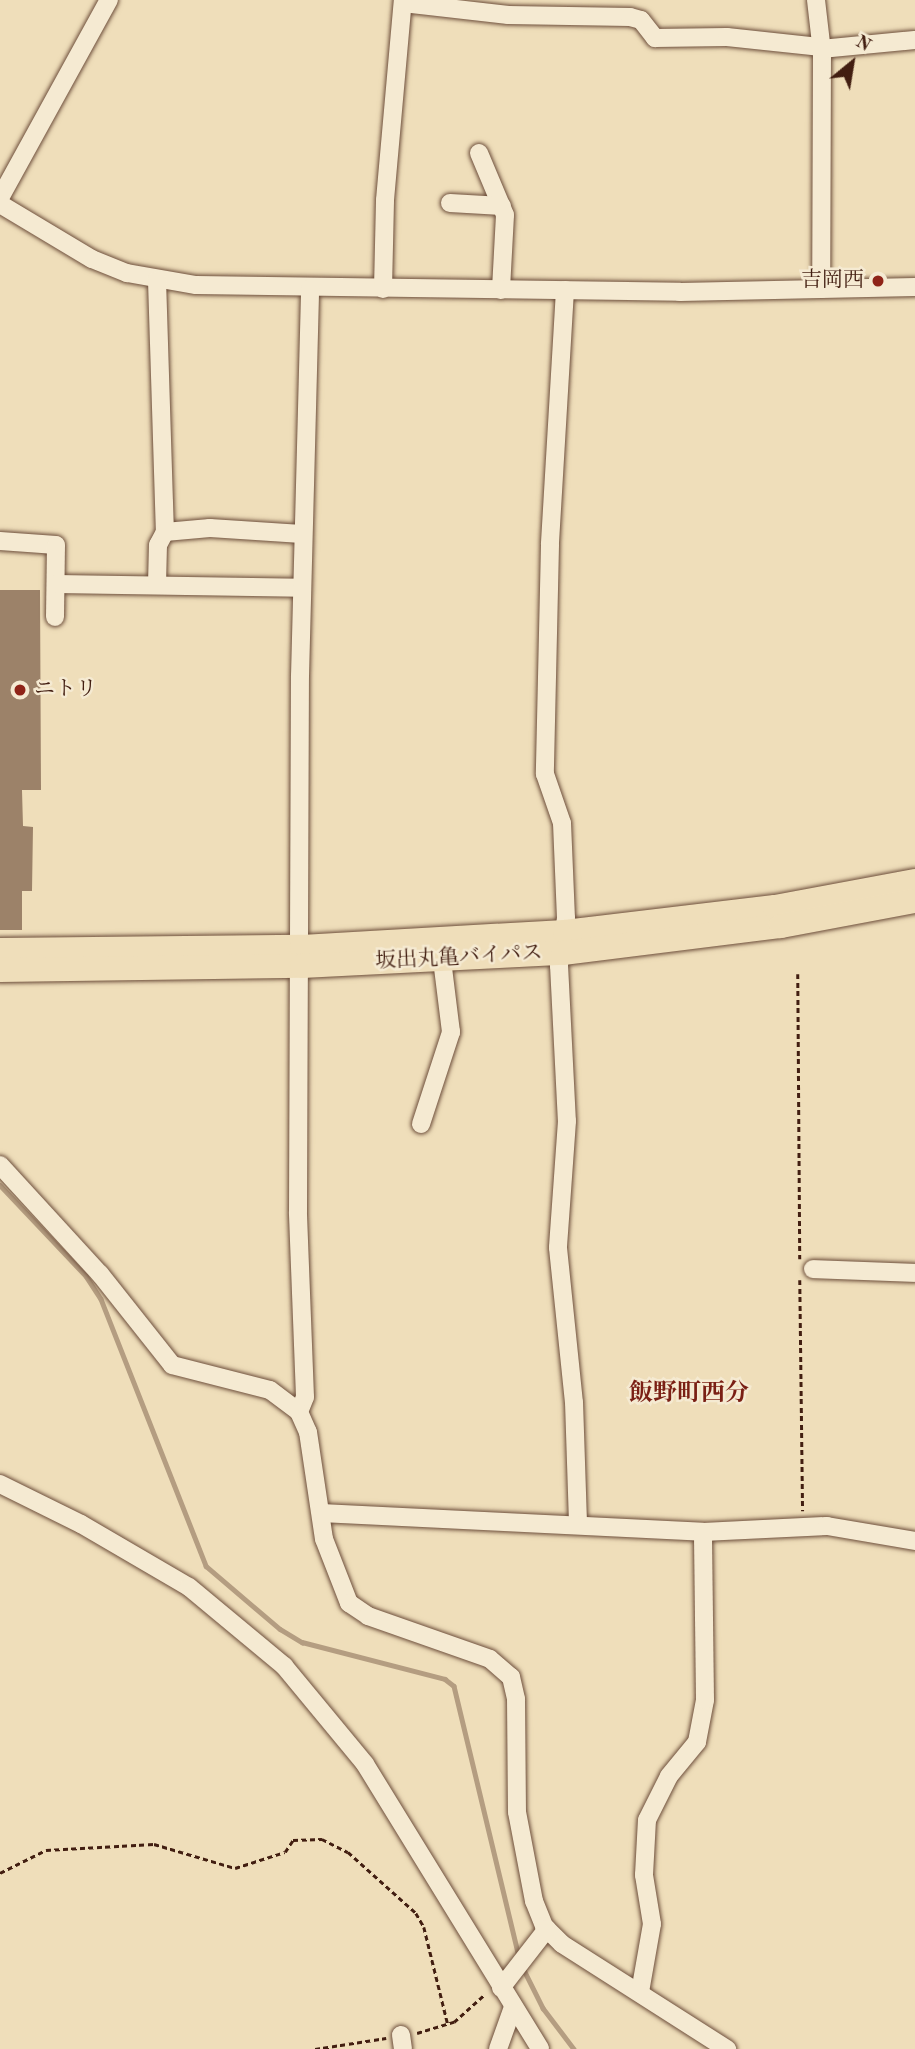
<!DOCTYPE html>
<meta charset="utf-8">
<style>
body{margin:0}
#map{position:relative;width:915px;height:2049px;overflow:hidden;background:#efdeba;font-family:"Old Standard TT","Noto Serif JP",serif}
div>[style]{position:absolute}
.stream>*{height:4.5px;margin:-2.25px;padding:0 2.25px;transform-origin:2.25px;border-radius:2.25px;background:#b49d81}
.building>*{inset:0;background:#9c8269}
.path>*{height:2.5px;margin-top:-1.25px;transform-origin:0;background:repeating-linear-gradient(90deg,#421e11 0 5px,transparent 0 8.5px)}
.roads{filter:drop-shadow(0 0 2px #6d4e3b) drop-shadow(0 0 2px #6d4e3b)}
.minor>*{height:18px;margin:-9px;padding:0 9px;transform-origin:9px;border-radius:9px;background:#f5ead2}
.highway>*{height:24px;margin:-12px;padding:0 12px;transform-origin:12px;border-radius:12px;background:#efdeba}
.dots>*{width:19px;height:19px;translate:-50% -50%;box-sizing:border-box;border:4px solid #f5ead2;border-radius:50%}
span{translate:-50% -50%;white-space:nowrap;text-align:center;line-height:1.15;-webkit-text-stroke:5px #f5ead2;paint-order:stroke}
.poi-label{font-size:21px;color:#421e11}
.right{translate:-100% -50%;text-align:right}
.left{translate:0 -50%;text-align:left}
.street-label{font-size:21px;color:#421e11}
.quarter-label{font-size:24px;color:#7a1f14;font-weight:700}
.north{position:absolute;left:817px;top:28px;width:70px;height:70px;-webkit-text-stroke:5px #f5ead2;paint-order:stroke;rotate:30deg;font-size:19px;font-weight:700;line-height:28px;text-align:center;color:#421e11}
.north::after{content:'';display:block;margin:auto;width:24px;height:32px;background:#421e11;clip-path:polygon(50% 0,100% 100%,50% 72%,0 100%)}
</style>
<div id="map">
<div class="stream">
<i style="left:0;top:1185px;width:125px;rotate:46.6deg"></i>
<i style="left:86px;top:1276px;width:27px;rotate:57deg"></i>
<i style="left:101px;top:1299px;width:287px;rotate:68.5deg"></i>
<i style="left:206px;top:1566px;width:97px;rotate:40.4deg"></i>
<i style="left:280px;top:1629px;width:26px;rotate:31deg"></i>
<i style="left:302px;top:1642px;width:148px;rotate:14.5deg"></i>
<i style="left:445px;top:1679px;width:11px;rotate:38deg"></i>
<i style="left:454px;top:1686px;width:278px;rotate:76.5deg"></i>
<i style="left:523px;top:1968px;width:45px;rotate:63.4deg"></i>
<i style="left:543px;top:2008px;width:51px;rotate:52.9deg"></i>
</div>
<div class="building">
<i style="clip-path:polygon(0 590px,40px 590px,41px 790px,22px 790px,23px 826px,33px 827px,32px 891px,22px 891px,22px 930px,0 930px)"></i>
</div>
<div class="path">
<i style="left:798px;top:974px;width:285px;rotate:89.6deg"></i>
<i style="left:800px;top:1280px;width:231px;rotate:89.3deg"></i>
<i style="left:0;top:1873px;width:51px;rotate:-26.6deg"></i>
<i style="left:46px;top:1850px;width:108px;rotate:-3.2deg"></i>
<i style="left:154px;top:1844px;width:84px;rotate:16.5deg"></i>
<i style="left:235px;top:1868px;width:52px;rotate:-17.7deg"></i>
<i style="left:285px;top:1852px;width:14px;rotate:-56deg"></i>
<i style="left:293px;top:1840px;width:29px;rotate:-2deg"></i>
<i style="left:322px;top:1839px;width:29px;rotate:27deg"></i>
<i style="left:348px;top:1852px;width:91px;rotate:41.9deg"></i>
<i style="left:416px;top:1913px;width:16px;rotate:60deg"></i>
<i style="left:424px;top:1927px;width:101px;rotate:76.2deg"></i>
<i style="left:417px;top:2033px;width:39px;rotate:-17deg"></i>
<i style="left:454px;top:2022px;width:42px;rotate:-42.1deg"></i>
<i style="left:315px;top:2049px;width:72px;rotate:-8.8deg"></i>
</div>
<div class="roads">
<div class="minor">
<i style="left:816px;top:0;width:52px;rotate:83.4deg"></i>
<i style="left:822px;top:52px;width:237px;rotate:90.2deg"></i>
<i style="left:403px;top:3px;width:106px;rotate:6.5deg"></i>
<i style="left:508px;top:15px;width:122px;rotate:0.9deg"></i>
<i style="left:630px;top:17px;width:11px;rotate:15deg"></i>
<i style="left:641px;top:20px;width:23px;rotate:52deg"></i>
<i style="left:655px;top:38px;width:72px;rotate:-0.8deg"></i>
<i style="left:727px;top:37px;width:95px;rotate:6.1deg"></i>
<i style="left:821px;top:49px;width:94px;rotate:-5.5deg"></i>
<i style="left:479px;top:153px;width:67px;rotate:67.2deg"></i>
<i style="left:505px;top:215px;width:75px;rotate:93.1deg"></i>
<i style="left:0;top:198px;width:226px;rotate:-61.2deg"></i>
<i style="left:450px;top:203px;width:52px;rotate:3.3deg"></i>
<i style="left:0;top:204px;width:107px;rotate:30.9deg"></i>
<i style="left:92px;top:259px;width:38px;rotate:22deg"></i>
<i style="left:127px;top:273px;width:70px;rotate:9.9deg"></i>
<i style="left:196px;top:285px;width:484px;rotate:0.8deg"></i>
<i style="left:680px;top:292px;width:235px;rotate:-1.2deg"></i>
<i style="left:157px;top:280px;width:252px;rotate:88.2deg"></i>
<i style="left:165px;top:532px;width:45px;rotate:-5.1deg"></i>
<i style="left:210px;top:528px;width:92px;rotate:3.7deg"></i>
<i style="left:383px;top:289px;width:89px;rotate:-88.7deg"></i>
<i style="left:385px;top:200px;width:201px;rotate:-84.9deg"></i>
<i style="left:565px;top:290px;width:255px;rotate:93.4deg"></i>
<i style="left:550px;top:545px;width:229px;rotate:91.3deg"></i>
<i style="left:545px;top:774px;width:52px;rotate:70.9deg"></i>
<i style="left:562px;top:823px;width:95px;rotate:87.6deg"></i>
<i style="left:566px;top:918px;width:48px;rotate:98.5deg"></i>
<i style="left:559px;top:965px;width:156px;rotate:87.1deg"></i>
<i style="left:567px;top:1121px;width:127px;rotate:94.1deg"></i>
<i style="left:558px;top:1248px;width:155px;rotate:84.1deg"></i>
<i style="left:574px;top:1402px;width:121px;rotate:88.1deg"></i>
<i style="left:0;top:541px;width:56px;rotate:4.1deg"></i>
<i style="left:56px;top:545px;width:72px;rotate:90.8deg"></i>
<i style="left:56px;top:584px;width:245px;rotate:0.9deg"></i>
<i style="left:157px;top:585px;width:40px;rotate:-88.6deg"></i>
<i style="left:158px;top:545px;width:15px;rotate:-62deg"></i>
<i style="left:421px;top:1124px;width:97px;rotate:-71.9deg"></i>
<i style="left:451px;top:1032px;width:73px;rotate:-97.1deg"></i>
<i style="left:0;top:1165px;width:148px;rotate:47.5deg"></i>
<i style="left:100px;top:1274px;width:116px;rotate:51.6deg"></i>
<i style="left:172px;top:1365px;width:101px;rotate:14.3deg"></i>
<i style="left:270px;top:1390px;width:36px;rotate:37deg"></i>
<i style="left:299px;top:1412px;width:22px;rotate:66deg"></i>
<i style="left:308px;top:1432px;width:108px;rotate:81.5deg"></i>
<i style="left:324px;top:1539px;width:69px;rotate:68.7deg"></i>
<i style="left:349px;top:1603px;width:23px;rotate:34deg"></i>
<i style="left:368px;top:1616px;width:129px;rotate:19.4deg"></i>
<i style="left:490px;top:1659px;width:28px;rotate:41deg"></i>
<i style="left:511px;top:1677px;width:23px;rotate:77deg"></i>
<i style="left:516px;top:1699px;width:113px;rotate:89.5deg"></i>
<i style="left:517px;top:1812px;width:91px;rotate:79.2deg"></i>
<i style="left:534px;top:1901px;width:27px;rotate:68deg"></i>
<i style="left:544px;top:1926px;width:25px;rotate:45deg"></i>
<i style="left:562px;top:1944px;width:196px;rotate:32.5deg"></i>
<i style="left:813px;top:1269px;width:102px;rotate:2.2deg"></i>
<i style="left:299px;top:1412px;width:16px;rotate:-68deg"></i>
<i style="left:305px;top:1397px;width:185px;rotate:-92.2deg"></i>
<i style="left:298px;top:1212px;width:536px;rotate:-89.79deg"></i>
<i style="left:300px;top:676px;width:388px;rotate:-88.5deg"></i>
<i style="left:0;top:1484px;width:90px;rotate:26.3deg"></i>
<i style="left:81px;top:1524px;width:125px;rotate:30.3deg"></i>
<i style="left:189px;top:1587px;width:124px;rotate:39.7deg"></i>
<i style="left:284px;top:1666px;width:127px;rotate:50.4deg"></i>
<i style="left:365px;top:1764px;width:334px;rotate:58.4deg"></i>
<i style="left:321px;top:1513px;width:382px;rotate:2.8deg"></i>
<i style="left:703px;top:1532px;width:124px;rotate:-2.8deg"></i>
<i style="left:827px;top:1526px;width:89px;rotate:9.7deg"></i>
<i style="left:501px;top:1988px;width:75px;rotate:-52.1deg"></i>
<i style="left:640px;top:1992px;width:69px;rotate:-80deg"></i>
<i style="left:652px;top:1924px;width:50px;rotate:-99.3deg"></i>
<i style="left:644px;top:1875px;width:55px;rotate:-86.9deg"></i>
<i style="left:647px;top:1820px;width:49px;rotate:-63.4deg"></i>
<i style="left:669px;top:1776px;width:44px;rotate:-50.5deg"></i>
<i style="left:697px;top:1742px;width:43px;rotate:-79.2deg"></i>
<i style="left:705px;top:1700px;width:168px;rotate:-90.7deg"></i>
<i style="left:401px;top:2035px;width:14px;rotate:82deg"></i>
<i style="left:498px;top:2049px;width:45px;rotate:-70.3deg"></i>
</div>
<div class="highway">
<i style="left:0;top:950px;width:302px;rotate:-0.6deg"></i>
<i style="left:302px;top:947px;width:263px;rotate:-3.3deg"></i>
<i style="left:565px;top:932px;width:211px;rotate:-6.8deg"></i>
<i style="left:775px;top:907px;width:142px;rotate:-10.5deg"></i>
<i style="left:0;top:970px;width:302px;rotate:-0.8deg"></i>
<i style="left:302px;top:966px;width:261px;rotate:-2.9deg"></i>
<i style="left:563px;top:953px;width:220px;rotate:-7.1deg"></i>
<i style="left:781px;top:926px;width:136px;rotate:-10.6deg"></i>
</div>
</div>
<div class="dots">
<i style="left:878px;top:281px;background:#8f2418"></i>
<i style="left:20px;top:690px;background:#8f2418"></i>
</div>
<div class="poi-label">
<span class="right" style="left:864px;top:281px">吉岡西</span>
<span class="left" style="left:34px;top:690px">ニトリ</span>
</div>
<div class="street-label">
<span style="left:459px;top:958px;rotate:-3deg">坂出丸亀バイパス</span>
</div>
<div class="quarter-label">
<span style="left:689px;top:1395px">飯野町西分</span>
</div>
<div class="north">N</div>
</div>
